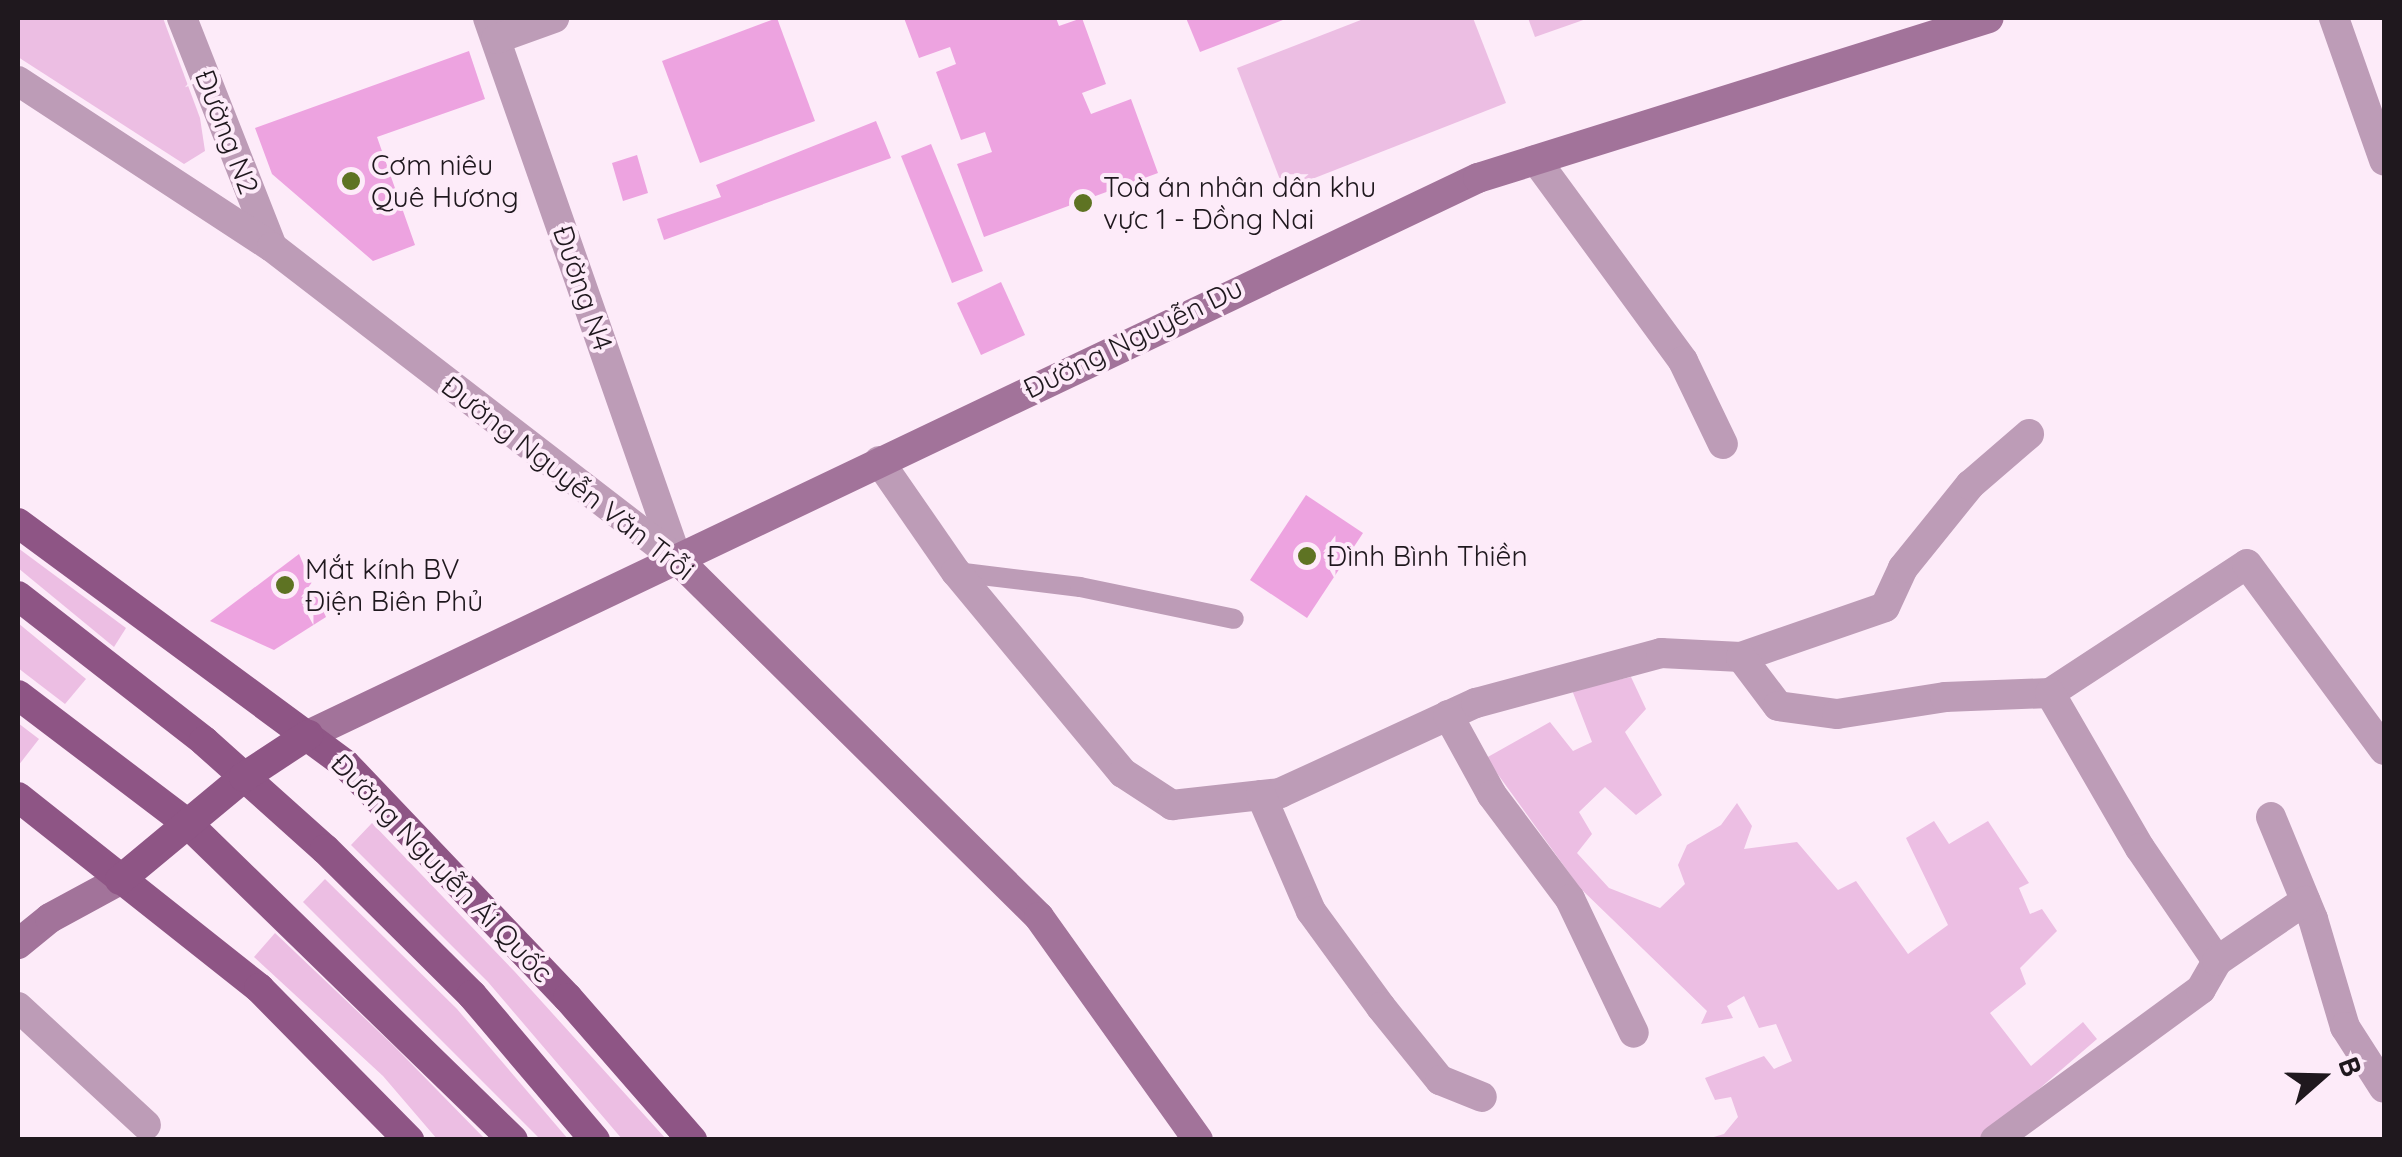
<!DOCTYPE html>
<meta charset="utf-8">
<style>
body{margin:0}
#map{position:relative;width:2402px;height:1157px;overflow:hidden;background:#fdebf9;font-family:Quicksand,sans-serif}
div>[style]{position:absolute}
.green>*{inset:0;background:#ecbee3}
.building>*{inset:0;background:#eda3e0}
.lane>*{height:20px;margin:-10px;padding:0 10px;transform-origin:10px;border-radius:10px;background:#bd9cb7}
.street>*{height:30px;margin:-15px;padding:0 15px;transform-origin:15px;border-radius:15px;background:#bd9cb7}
.secondary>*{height:30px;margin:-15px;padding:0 15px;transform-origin:15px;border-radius:15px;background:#a2739a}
.primary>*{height:30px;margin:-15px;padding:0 15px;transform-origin:15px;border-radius:15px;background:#8e5585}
.dots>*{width:28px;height:28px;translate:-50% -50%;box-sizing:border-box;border:5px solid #fdebf9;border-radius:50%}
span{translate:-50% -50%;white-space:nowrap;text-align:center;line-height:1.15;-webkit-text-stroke:8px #fdebf9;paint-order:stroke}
.street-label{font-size:28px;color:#1f181e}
.poi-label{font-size:28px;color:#1f181e}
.left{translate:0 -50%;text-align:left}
.frame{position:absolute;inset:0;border:20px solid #1f181e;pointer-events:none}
.north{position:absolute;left:2272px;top:1027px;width:100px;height:100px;-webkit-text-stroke:8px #fdebf9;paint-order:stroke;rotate:70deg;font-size:28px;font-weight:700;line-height:40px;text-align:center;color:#1f181e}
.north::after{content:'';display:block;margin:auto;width:35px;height:45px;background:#1f181e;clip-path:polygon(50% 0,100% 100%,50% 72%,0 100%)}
</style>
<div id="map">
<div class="green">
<div style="clip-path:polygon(18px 18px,163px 18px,200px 118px,205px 151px,184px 164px,18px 57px)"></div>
<div style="clip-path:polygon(1366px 18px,1473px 18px,1506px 103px,1284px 190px,1237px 68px)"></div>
<div style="clip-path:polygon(1528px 18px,1589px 18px,1535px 37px)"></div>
<div style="clip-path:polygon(18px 548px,126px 628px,114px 647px,18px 568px)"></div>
<div style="clip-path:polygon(18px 623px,86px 679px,65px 704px,18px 668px)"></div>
<div style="clip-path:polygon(1631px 677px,1646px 709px,1625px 732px,1662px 795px,1636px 815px,1605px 787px,1579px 812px,1592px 834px,1577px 853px,1609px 888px,1660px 908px,1685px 884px,1678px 865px,1687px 845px,1721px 825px,1737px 803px,1752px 826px,1744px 849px,1797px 842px,1838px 890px,1856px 881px,1908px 954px,1948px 925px,1906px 838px,1934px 821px,1949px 844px,1988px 821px,2029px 883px,2019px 888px,2030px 914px,2042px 909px,2057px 931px,2020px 968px,2026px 984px,1990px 1013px,2031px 1066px,2083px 1022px,2097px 1039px,1981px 1139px,1707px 1139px,1724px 1134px,1738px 1117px,1731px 1097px,1715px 1100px,1705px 1078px,1764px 1056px,1774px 1069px,1792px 1061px,1776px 1024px,1759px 1028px,1744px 996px,1727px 1006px,1733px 1018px,1701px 1024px,1707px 1011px,1580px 888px,1486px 758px,1550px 722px,1573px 751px,1592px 742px,1572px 690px)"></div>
<div style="clip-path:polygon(18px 723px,39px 739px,18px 766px)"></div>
<div style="clip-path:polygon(372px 823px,515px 972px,666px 1139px,622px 1139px,488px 982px,351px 845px)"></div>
<div style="clip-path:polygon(325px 879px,457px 1009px,568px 1139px,540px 1139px,303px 902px)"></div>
<div style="clip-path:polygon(275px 933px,395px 1047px,485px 1139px,437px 1139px,383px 1076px,254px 957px)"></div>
</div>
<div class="building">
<div style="clip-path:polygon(777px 18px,815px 121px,700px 163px,662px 61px)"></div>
<div style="clip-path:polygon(904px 18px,1056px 18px,1059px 26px,1082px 18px,1106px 84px,1082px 93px,1091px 114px,1131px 99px,1158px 173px,984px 237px,957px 164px,992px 152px,985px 132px,961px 140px,936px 72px,956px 64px,950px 47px,919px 58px)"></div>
<div style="clip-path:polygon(1186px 18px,1288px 18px,1200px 52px)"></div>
<div style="clip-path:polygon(469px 51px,485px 99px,377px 137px,415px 245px,373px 261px,272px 174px,255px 128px)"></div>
<div style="clip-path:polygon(876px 121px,891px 158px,664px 240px,657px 219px,721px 197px,716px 185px)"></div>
<div style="clip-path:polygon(931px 144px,983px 271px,952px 283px,901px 156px)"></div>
<div style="clip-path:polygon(637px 155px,648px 193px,623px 201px,612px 163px)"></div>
<div style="clip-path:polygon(1001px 282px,1025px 335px,981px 355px,957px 303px)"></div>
<div style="clip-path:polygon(1306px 495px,1363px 533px,1307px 618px,1250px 580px)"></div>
<div style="clip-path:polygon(299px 554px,326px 617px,274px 650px,210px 621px)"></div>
</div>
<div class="lane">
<div style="left:956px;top:572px;width:125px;rotate:6.9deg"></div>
<div style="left:1080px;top:587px;width:157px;rotate:11.7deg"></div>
</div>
<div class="street">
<div style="left:182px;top:18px;width:246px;rotate:68.5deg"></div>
<div style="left:488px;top:18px;width:573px;rotate:70.74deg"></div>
<div style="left:2334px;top:18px;width:151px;rotate:70.6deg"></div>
<div style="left:496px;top:39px;width:62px;rotate:-19.9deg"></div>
<div style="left:18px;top:81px;width:303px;rotate:33.2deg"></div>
<div style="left:272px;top:247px;width:511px;rotate:37.61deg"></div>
<div style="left:1536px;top:160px;width:249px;rotate:53.8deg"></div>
<div style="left:1683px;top:361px;width:92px;rotate:64.3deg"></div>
<div style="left:879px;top:461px;width:135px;rotate:55.3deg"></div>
<div style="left:956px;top:572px;width:261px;rotate:50.3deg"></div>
<div style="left:1123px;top:773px;width:59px;rotate:33.1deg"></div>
<div style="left:1172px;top:805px;width:109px;rotate:-6.3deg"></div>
<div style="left:1280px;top:793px;width:216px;rotate:-24.7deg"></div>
<div style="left:1476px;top:703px;width:192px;rotate:-15.1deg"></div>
<div style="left:1661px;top:653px;width:80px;rotate:2.9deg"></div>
<div style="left:1741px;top:657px;width:152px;rotate:-19.1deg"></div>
<div style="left:1885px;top:607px;width:43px;rotate:-65.2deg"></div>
<div style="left:1903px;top:568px;width:107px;rotate:-51.1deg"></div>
<div style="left:1970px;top:485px;width:78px;rotate:-40.8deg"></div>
<div style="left:1741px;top:657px;width:61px;rotate:52.9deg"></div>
<div style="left:1778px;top:706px;width:60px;rotate:7.7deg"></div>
<div style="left:1837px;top:714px;width:109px;rotate:-8.9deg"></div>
<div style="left:1945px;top:697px;width:105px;rotate:-2.2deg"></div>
<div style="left:2050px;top:693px;width:235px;rotate:-33.2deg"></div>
<div style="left:2247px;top:564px;width:231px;rotate:53.6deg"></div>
<div style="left:2050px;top:693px;width:179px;rotate:59.9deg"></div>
<div style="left:2140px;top:848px;width:137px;rotate:55.7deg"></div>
<div style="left:1448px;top:715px;width:91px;rotate:61.2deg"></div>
<div style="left:1492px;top:795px;width:130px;rotate:53.1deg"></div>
<div style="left:1570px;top:899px;width:148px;rotate:64.5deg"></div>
<div style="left:1261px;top:795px;width:126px;rotate:66.7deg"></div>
<div style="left:1311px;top:911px;width:119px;rotate:53.9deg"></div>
<div style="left:1381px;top:1007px;width:94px;rotate:51.1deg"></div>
<div style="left:1440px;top:1080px;width:45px;rotate:22deg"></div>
<div style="left:2271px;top:817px;width:110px;rotate:67.6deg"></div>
<div style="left:2313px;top:919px;width:113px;rotate:73.5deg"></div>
<div style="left:2345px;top:1027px;width:72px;rotate:57.4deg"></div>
<div style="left:18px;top:1007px;width:174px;rotate:42.7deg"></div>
<div style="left:1995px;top:1140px;width:255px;rotate:-36.2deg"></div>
<div style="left:2201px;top:989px;width:32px;rotate:-60deg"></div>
<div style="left:2217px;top:961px;width:107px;rotate:-34.3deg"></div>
</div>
<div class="secondary">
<div style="left:677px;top:559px;width:509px;rotate:44.68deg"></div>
<div style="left:1039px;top:917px;width:274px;rotate:54.5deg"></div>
<div style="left:308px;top:735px;width:1296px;rotate:-25.46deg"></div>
<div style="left:1478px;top:178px;width:535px;rotate:-17.39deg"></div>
<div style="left:18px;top:944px;width:41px;rotate:-39.1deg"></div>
<div style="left:50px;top:918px;width:80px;rotate:-28.5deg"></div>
</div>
<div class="primary">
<div style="left:18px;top:523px;width:406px;rotate:36.4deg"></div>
<div style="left:345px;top:764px;width:323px;rotate:46.4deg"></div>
<div style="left:568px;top:998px;width:189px;rotate:48.9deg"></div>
<div style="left:18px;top:596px;width:236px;rotate:37.9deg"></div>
<div style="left:204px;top:741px;width:162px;rotate:41.8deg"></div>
<div style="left:325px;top:849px;width:207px;rotate:44.8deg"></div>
<div style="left:472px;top:995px;width:190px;rotate:49.7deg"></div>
<div style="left:18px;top:695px;width:213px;rotate:37.2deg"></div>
<div style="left:188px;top:824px;width:453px;rotate:44.2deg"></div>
<div style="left:18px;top:797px;width:308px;rotate:38.4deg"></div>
<div style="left:259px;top:988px;width:214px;rotate:45.4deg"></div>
<div style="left:120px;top:880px;width:161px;rotate:-39.7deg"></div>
<div style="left:244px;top:777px;width:77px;rotate:-33.3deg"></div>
</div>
<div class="dots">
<div style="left:351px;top:181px;background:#5e7323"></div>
<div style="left:1083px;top:203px;background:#5e7323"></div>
<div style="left:1307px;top:556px;background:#5e7323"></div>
<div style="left:285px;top:585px;background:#5e7323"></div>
</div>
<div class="street-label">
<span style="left:227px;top:132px;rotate:69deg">Đường N2</span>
<span style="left:583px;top:288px;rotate:71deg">Đường N4</span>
<span style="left:1133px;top:338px;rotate:-26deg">Đường Nguyễn Du</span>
<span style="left:568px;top:478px;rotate:38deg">Đường Nguyễn Văn Trỗi</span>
<span style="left:442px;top:868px;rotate:46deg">Đường Nguyễn Ái Quốc</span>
</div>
<div class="poi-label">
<span class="left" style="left:371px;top:181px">Cơm niêu<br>Quê Hương</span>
<span class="left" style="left:1103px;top:203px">Toà án nhân dân khu<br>vực 1 - Đồng Nai</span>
<span class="left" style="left:1327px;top:556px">Đình Bình Thiền</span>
<span class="left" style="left:305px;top:585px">Mắt kính BV<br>Điện Biên Phủ</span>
</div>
<div class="frame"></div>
<div class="north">B</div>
</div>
